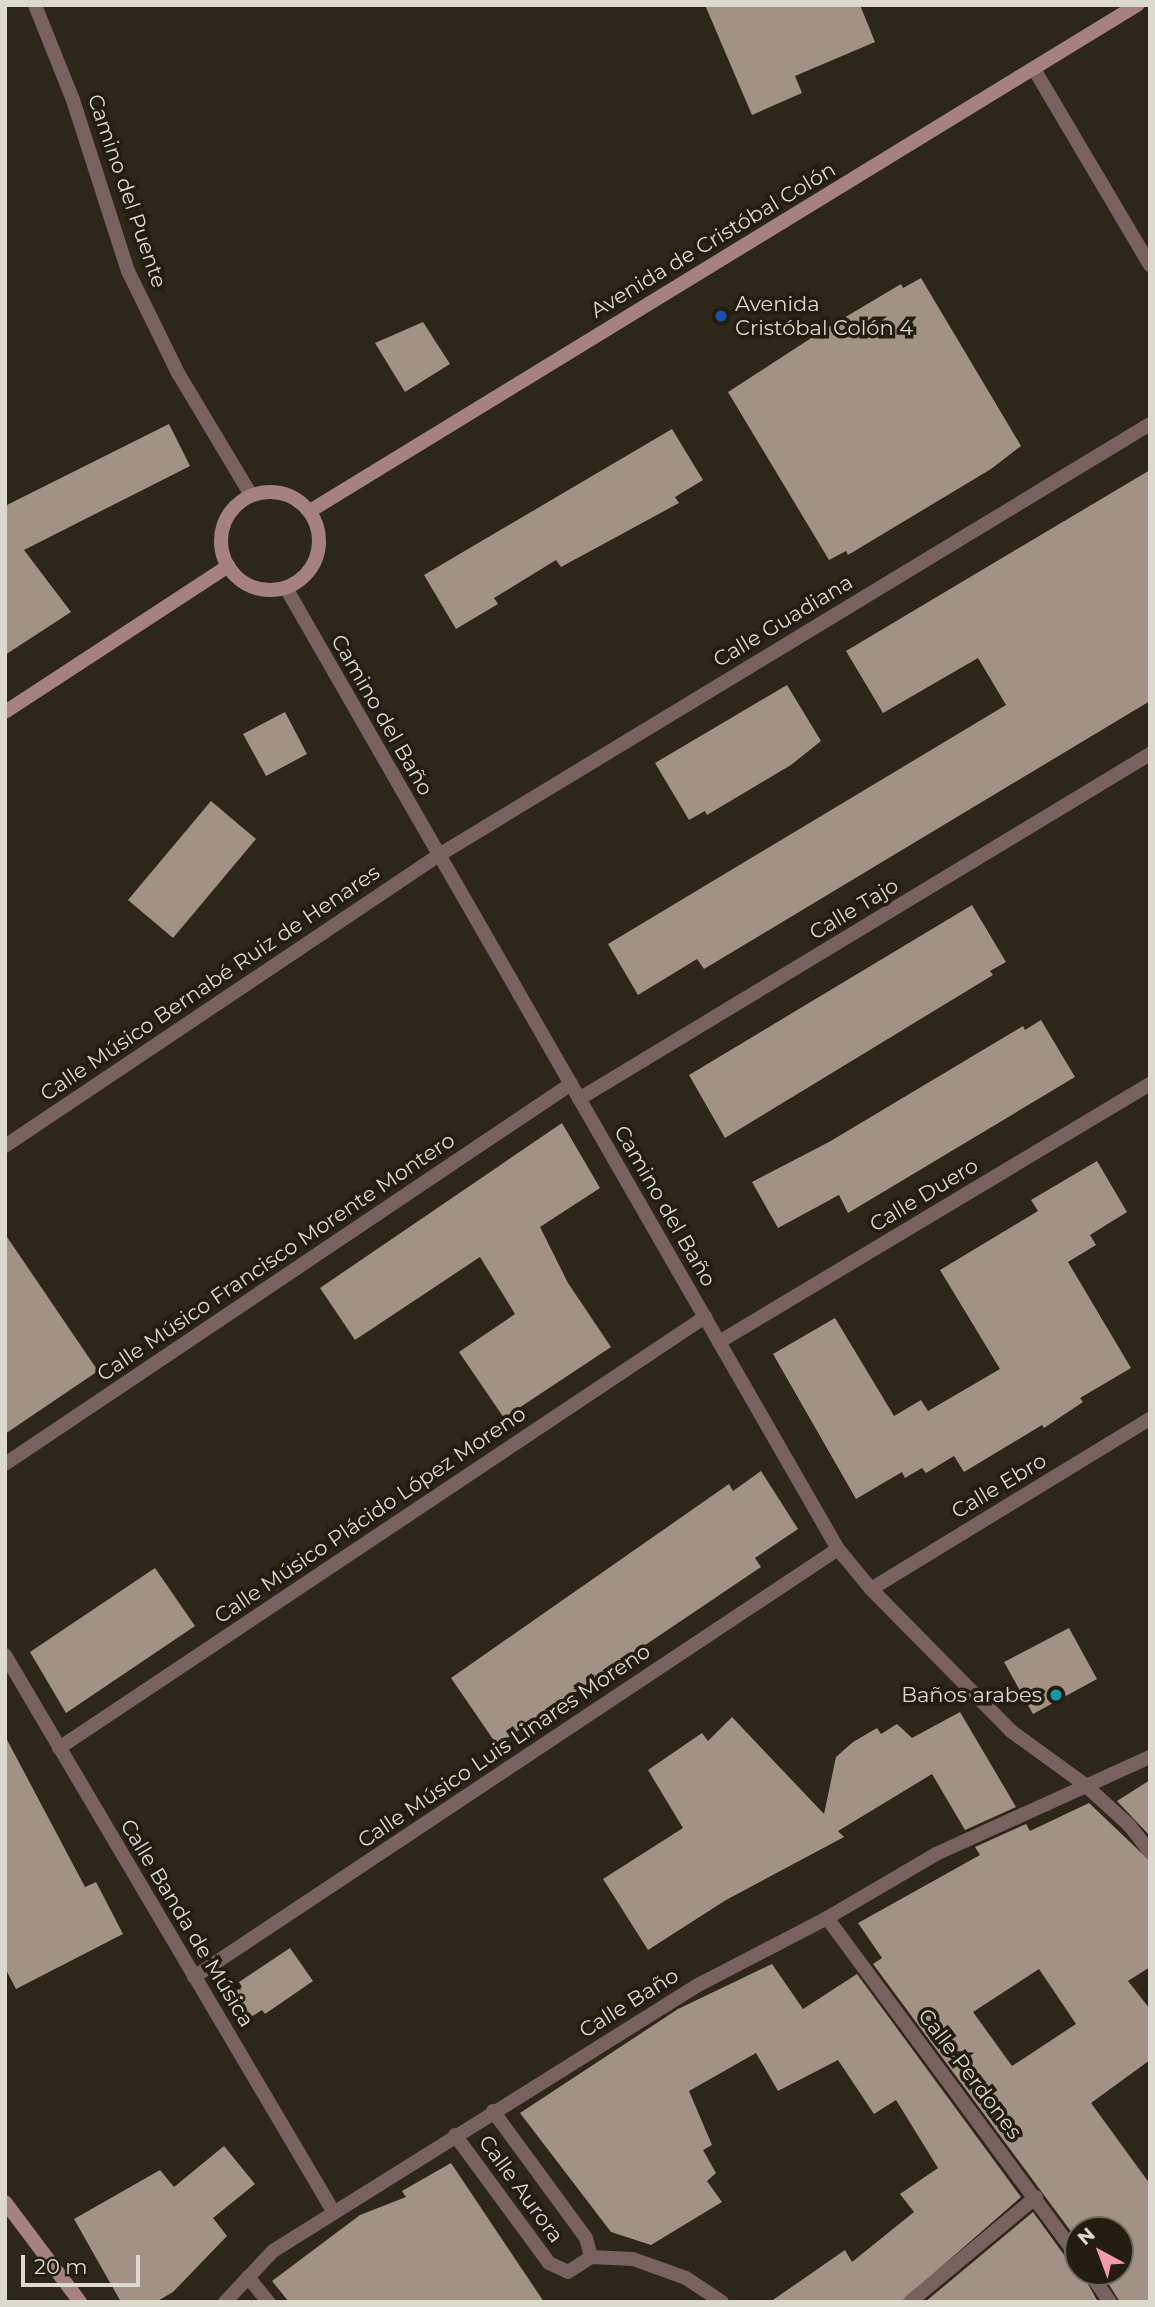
<!DOCTYPE html>
<meta charset="utf-8">
<style>
body{margin:0}
#map{position:relative;width:1155px;height:2307px;overflow:hidden;background:#2c2718;font-family:Montserrat,sans-serif}
div>[style]{position:absolute}
.building>*{inset:0;background:#a19284}
.street>*{height:14px;margin:-7px;padding:0 7px;transform-origin:7px;border-radius:7px;background:#78615f}
.secondary>*{height:14px;margin:-7px;padding:0 7px;transform-origin:7px;border-radius:7px;background:#a6827f}
.secondary>.ring{margin:-7px;padding:0;box-sizing:content-box;background:none;border:14px solid #a6827f;border-radius:50%}
.dots>*{width:19px;height:19px;translate:-50% -50%;box-sizing:border-box;border:4px solid #221d0f;border-radius:50%}
span{translate:-50% -50%;white-space:nowrap;text-align:center;line-height:1.15;-webkit-text-stroke:7px #221d0f;paint-order:stroke}
.street-label{font-size:21px;color:#dcd9cf}
.poi-label{font-size:21px;color:#dcd9cf}
.left{translate:0 -50%;text-align:left}
.right{translate:-100% -50%;text-align:right}
.frame{position:absolute;inset:0;border:7px solid #dcd9cf;pointer-events:none}
.north{position:absolute;left:1064px;top:2216px;width:70px;height:70px;box-sizing:border-box;background:#221d0f;border:2px solid #6c685c;border-radius:50%;rotate:319deg;font-size:19px;font-weight:700;line-height:28px;text-align:center;color:#dcd9cf}
.north::after{content:'';display:block;margin:auto;width:24px;height:32px;background:#f29aad;clip-path:polygon(50% 0,100% 100%,50% 72%,0 100%)}
.scale{position:absolute;left:21px;top:2255px;width:119px;height:32px;box-sizing:border-box;border:4px solid #dcd9cf;border-top:0;padding-left:9px;font-size:21px;line-height:24px;white-space:nowrap;color:#dcd9cf;-webkit-text-stroke:5px #221d0f;paint-order:stroke}
</style>
<div id="map">
<div class="building">
<div style="clip-path:polygon(705px 5px,860px 5px,875px 42px,795px 76px,802px 93px,752px 115px)"></div>
<div style="clip-path:polygon(921px 278px,1021px 446px,991px 469px,848px 555px,846px 551px,829px 560px,728px 392px,822px 331px,901px 284px,903px 288px)"></div>
<div style="clip-path:polygon(423px 322px,450px 364px,405px 392px,375px 343px)"></div>
<div style="clip-path:polygon(169px 424px,190px 466px,24px 550px,71px 612px,5px 655px,5px 506px)"></div>
<div style="clip-path:polygon(672px 429px,703px 480px,675px 497px,679px 503px,561px 567px,556px 560px,494px 598px,498px 604px,456px 629px,424px 575px)"></div>
<div style="clip-path:polygon(1150px 470px,1150px 701px,704px 969px,697px 959px,638px 995px,608px 944px,1006px 705px,978px 658px,883px 713px,846px 651px)"></div>
<div style="clip-path:polygon(787px 685px,821px 741px,791px 765px,707px 815px,705px 811px,689px 820px,655px 763px)"></div>
<div style="clip-path:polygon(285px 712px,307px 754px,266px 776px,243px 734px)"></div>
<div style="clip-path:polygon(211px 801px,256px 839px,173px 938px,128px 900px)"></div>
<div style="clip-path:polygon(972px 905px,1006px 962px,990px 971px,993px 975px,725px 1138px,689px 1075px)"></div>
<div style="clip-path:polygon(1041px 1020px,1075px 1077px,848px 1213px,839px 1195px,778px 1228px,752px 1182px,829px 1142px,1023px 1026px,1025px 1030px)"></div>
<div style="clip-path:polygon(562px 1123px,600px 1188px,540px 1227px,568px 1283px,611px 1347px,504px 1418px,459px 1352px,515px 1314px,480px 1257px,355px 1340px,320px 1288px)"></div>
<div style="clip-path:polygon(1097px 1161px,1127px 1212px,1090px 1235px,1096px 1245px,1068px 1262px,1131px 1368px,1080px 1398px,1083px 1402px,1044px 1428px,1042px 1425px,964px 1472px,954px 1456px,926px 1473px,922px 1468px,905px 1478px,902px 1472px,856px 1499px,773px 1354px,835px 1318px,894px 1416px,921px 1400px,928px 1411px,1000px 1369px,940px 1270px,1038px 1211px,1031px 1200px)"></div>
<div style="clip-path:polygon(5px 1234px,98px 1371px,5px 1434px)"></div>
<div style="clip-path:polygon(761px 1471px,798px 1529px,755px 1558px,761px 1567px,497px 1745px,451px 1678px,729px 1484px,733px 1491px)"></div>
<div style="clip-path:polygon(155px 1568px,195px 1626px,66px 1713px,30px 1652px)"></div>
<div style="clip-path:polygon(1069px 1628px,1097px 1679px,1033px 1714px,1004px 1662px)"></div>
<div style="clip-path:polygon(960px 1712px,1016px 1807px,965px 1830px,932px 1774px,838px 1831px,844px 1837px,726px 1900px,648px 1950px,603px 1879px,683px 1828px,648px 1770px,702px 1733px,708px 1741px,732px 1717px,824px 1814px,836px 1757px,853px 1742px,877px 1728px,881px 1734px,897px 1724px,912px 1738px)"></div>
<div style="clip-path:polygon(5px 1736px,85px 1887px,96px 1882px,123px 1934px,16px 1989px,5px 1968px)"></div>
<div style="clip-path:polygon(1150px 1780px,1150px 1836px,1117px 1801px)"></div>
<div style="clip-path:polygon(evenodd,1089px 1803px,1150px 1861px,1150px 1967px,1128px 1981px,1150px 2009px,1150px 2060px,1091px 2103px,1150px 2184px,1150px 2302px,1120px 2302px,1101px 2272px,1120px 2272px,1120px 2230px,1078px 2230px,1078px 2241px,873px 1964px,882px 1958px,858px 1923px,980px 1855px,975px 1847px,1026px 1824px,1030px 1831px,1089px 1803px,1039px 1969px,1076px 2024px,1012px 2066px,973px 2012px,1039px 1969px)"></div>
<div style="clip-path:polygon(290px 1948px,313px 1981px,265px 2014px,262px 2010px,248px 2019px,233px 1993px,242px 1987px,239px 1982px)"></div>
<div style="clip-path:polygon(772px 1964px,803px 2009px,857px 1974px,1021px 2197px,901px 2302px,770px 2302px,845px 2250px,852px 2262px,914px 2212px,900px 2194px,938px 2168px,896px 2100px,874px 2114px,838px 2060px,778px 2091px,756px 2053px,689px 2091px,712px 2145px,703px 2150px,716px 2173px,707px 2181px,722px 2202px,651px 2245px,611px 2232px,520px 2113px,678px 2009px)"></div>
<div style="clip-path:polygon(224px 2146px,255px 2184px,213px 2218px,227px 2236px,173px 2292px,156px 2302px,121px 2302px,74px 2219px,160px 2170px,174px 2187px)"></div>
<div style="clip-path:polygon(451px 2163px,544px 2302px,289px 2302px,272px 2281px,360px 2215px,406px 2197px,402px 2191px)"></div>
<div style="clip-path:polygon(1033px 2212px,1070px 2263px,1078px 2266px,1098px 2302px,925px 2302px)"></div>
</div>
<div class="street">
<div style="left:35px;top:5px;width:102px;rotate:68.2deg"></div>
<div style="left:73px;top:100px;width:180px;rotate:72.2deg"></div>
<div style="left:128px;top:271px;width:114px;rotate:63.9deg"></div>
<div style="left:178px;top:373px;width:142px;rotate:59.1deg"></div>
<div style="left:1034px;top:69px;width:228px;rotate:59.4deg"></div>
<div style="left:286px;top:588px;width:1108px;rotate:60.13deg"></div>
<div style="left:838px;top:1549px;width:52px;rotate:50.5deg"></div>
<div style="left:871px;top:1589px;width:199px;rotate:45.4deg"></div>
<div style="left:1011px;top:1731px;width:90px;rotate:36deg"></div>
<div style="left:1084px;top:1784px;width:61px;rotate:42.3deg"></div>
<div style="left:1129px;top:1825px;width:34px;rotate:52deg"></div>
<div style="left:579px;top:1099px;width:667px;rotate:-31.14deg"></div>
<div style="left:5px;top:1146px;width:523px;rotate:-33.84deg"></div>
<div style="left:439px;top:855px;width:831px;rotate:-31.22deg"></div>
<div style="left:719px;top:1342px;width:502px;rotate:-30.91deg"></div>
<div style="left:5px;top:1464px;width:682px;rotate:-33.88deg"></div>
<div style="left:871px;top:1589px;width:327px;rotate:-31.4deg"></div>
<div style="left:5px;top:1655px;width:646px;rotate:59.46deg"></div>
<div style="left:59px;top:1748px;width:777px;rotate:-33.71deg"></div>
<div style="left:827px;top:1918px;width:422px;rotate:53.5deg"></div>
<div style="left:194px;top:1977px;width:773px;rotate:-33.61deg"></div>
<div style="left:493px;top:2111px;width:157px;rotate:53.8deg"></div>
<div style="left:586px;top:2238px;width:20px;rotate:75deg"></div>
<div style="left:455px;top:2135px;width:159px;rotate:53.7deg"></div>
<div style="left:549px;top:2263px;width:21px;rotate:25deg"></div>
<div style="left:568px;top:2272px;width:27px;rotate:-33deg"></div>
<div style="left:591px;top:2257px;width:42px;rotate:2.7deg"></div>
<div style="left:633px;top:2259px;width:56px;rotate:19.7deg"></div>
<div style="left:686px;top:2278px;width:43px;rotate:33.7deg"></div>
<div style="left:1089px;top:2272px;width:37px;rotate:55deg"></div>
<div style="left:248px;top:2277px;width:32px;rotate:51deg"></div>
<div style="left:225px;top:2302px;width:70px;rotate:-46.7deg"></div>
<div style="left:273px;top:2251px;width:501px;rotate:-32.04deg"></div>
<div style="left:698px;top:1985px;width:145px;rotate:-27.4deg"></div>
<div style="left:827px;top:1918px;width:126px;rotate:-30.4deg"></div>
<div style="left:936px;top:1854px;width:235px;rotate:-24.4deg"></div>
<div style="left:910px;top:2302px;width:164px;rotate:-39.8deg"></div>
</div>
<div class="secondary">
<div class="ring" style="left:221px;top:492px;width:84px;height:84px"></div>
<div style="left:310px;top:511px;width:970px;rotate:-31.46deg"></div>
<div style="left:5px;top:712px;width:267px;rotate:-33.2deg"></div>
<div style="left:5px;top:2202px;width:125px;rotate:53.1deg"></div>
</div>
<div class="dots">
<div style="left:721px;top:316px;background:#1a4fb4"></div>
<div style="left:1056px;top:1695px;background:#0f9aa8"></div>
</div>
<div class="street-label">
<span style="left:127px;top:191px;rotate:71deg">Camino del Puente</span>
<span style="left:713px;top:240px;rotate:-31deg">Avenida de Cristóbal Colón</span>
<span style="left:783px;top:621px;rotate:-31deg">Calle Guadiana</span>
<span style="left:382px;top:715px;rotate:60deg">Camino del Baño</span>
<span style="left:854px;top:909px;rotate:-31deg">Calle Tajo</span>
<span style="left:210px;top:983px;rotate:-34deg">Calle Músico Bernabé Ruiz de Henares</span>
<span style="left:924px;top:1195px;rotate:-31deg">Calle Duero</span>
<span style="left:665px;top:1206px;rotate:60deg">Camino del Baño</span>
<span style="left:276px;top:1257px;rotate:-34deg">Calle Músico Francisco Morente Montero</span>
<span style="left:999px;top:1486px;rotate:-31deg">Calle Ebro</span>
<span style="left:370px;top:1515px;rotate:-34deg">Calle Músico Plácido López Moreno</span>
<span style="left:504px;top:1746px;rotate:-34deg">Calle Músico Luis Linares Moreno</span>
<span style="left:187px;top:1923px;rotate:59deg">Calle Banda de Música</span>
<span style="left:629px;top:2003px;rotate:-32deg">Calle Baño</span>
<span style="left:970px;top:2074px;rotate:53deg">Calle Perdones</span>
<span style="left:521px;top:2189px;rotate:54deg">Calle Aurora</span>
</div>
<div class="poi-label">
<span class="left" style="left:735px;top:316px">Avenida<br>Cristóbal Colón 4</span>
<span class="right" style="left:1042px;top:1695px">Baños arabes</span>
</div>
<div class="frame"></div>
<div class="north">N</div>
<div class="scale">20 m</div>
</div>
